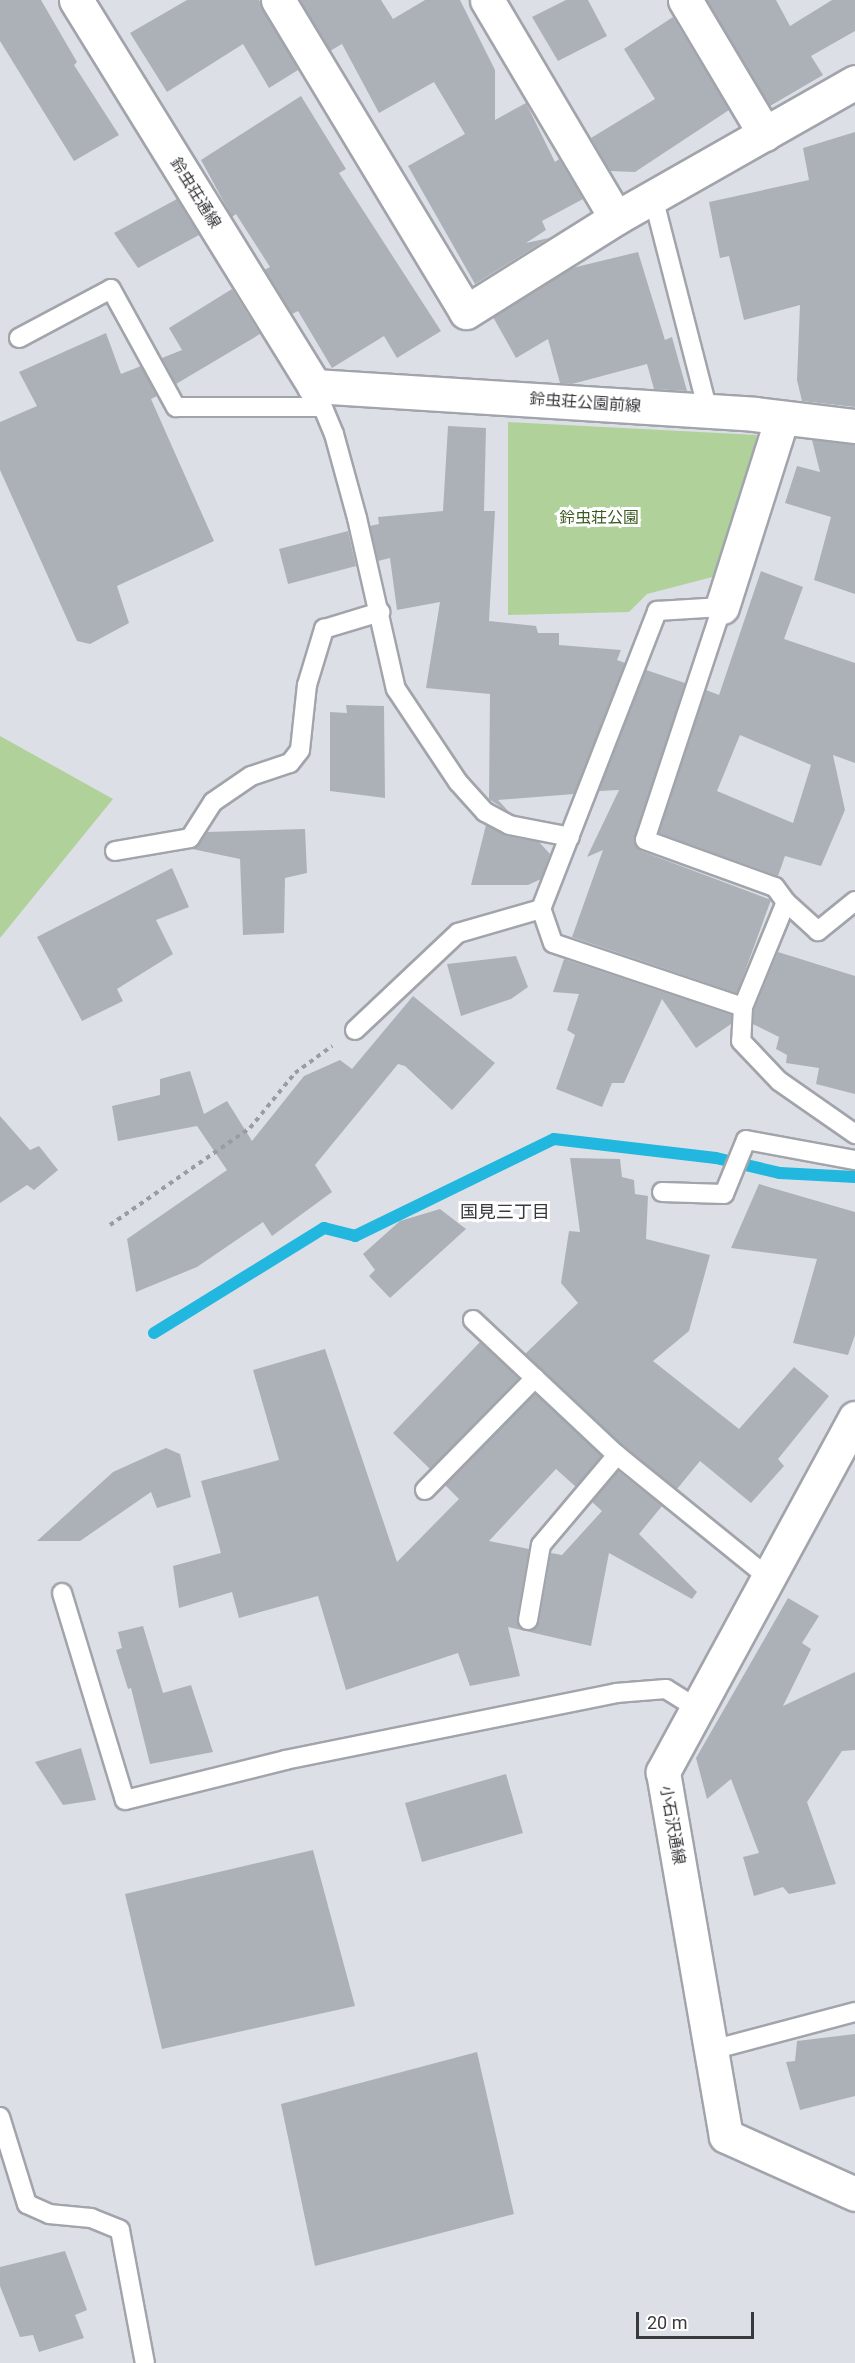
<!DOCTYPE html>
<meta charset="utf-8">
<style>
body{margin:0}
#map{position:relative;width:855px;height:2363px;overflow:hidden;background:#dce0e6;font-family:Roboto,"Noto Sans JP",sans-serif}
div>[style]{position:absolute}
.green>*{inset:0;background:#b0d19a}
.stream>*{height:12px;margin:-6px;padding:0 6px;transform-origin:6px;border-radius:6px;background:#21b7df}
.building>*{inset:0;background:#acb1b7}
.path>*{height:4px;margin-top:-2px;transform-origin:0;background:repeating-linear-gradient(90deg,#999ca1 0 4.5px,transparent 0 9px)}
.roads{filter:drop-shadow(2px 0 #a1a5ab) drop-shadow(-2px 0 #a1a5ab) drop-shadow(0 2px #a1a5ab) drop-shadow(0 -2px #a1a5ab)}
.service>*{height:18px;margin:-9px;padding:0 9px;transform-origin:9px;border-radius:9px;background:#fff}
.minor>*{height:33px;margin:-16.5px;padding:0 16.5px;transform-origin:16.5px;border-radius:16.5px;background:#fff}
span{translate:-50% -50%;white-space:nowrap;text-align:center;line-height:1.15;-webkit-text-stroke:6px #fff;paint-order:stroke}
.street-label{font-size:16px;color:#38393c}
.park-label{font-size:16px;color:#3a5a1f}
.neighbourhood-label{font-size:18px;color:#38393c}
.scale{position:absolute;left:636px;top:2312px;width:118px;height:27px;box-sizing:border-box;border:3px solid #38393c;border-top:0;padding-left:8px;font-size:18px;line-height:21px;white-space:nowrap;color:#38393c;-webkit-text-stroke:4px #fff;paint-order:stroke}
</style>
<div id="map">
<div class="green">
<div style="clip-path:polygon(508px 422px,757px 435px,724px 574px,647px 594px,629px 612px,508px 615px)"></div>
<div style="clip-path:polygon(0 736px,113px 799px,0 938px)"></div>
</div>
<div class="stream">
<div style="left:154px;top:1333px;width:200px;rotate:-31.7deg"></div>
<div style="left:324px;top:1228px;width:32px;rotate:14deg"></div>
<div style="left:355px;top:1236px;width:221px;rotate:-26deg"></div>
<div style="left:554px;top:1139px;width:163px;rotate:6.7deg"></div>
<div style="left:716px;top:1158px;width:66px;rotate:13.2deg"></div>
<div style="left:780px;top:1173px;width:75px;rotate:3.1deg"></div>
</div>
<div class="building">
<div style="clip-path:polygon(0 0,41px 0,77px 62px,74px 65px,119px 135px,74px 161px,0 41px)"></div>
<div style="clip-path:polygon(187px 0,259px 0,298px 70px,269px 88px,243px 44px,167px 92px,130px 33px)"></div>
<div style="clip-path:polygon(300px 0,381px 0,393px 19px,425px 0,460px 0,495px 70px,495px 120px,526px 103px,555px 162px,559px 159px,583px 199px,542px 221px,546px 230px,526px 243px,549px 238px,475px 284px,408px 166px,465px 134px,434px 82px,379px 113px,342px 44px,330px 51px)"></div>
<div style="clip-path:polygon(566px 0,588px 0,607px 36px,558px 61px,532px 17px)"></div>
<div style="clip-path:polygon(707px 0,776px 0,790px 26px,832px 0,855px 0,855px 31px,811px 56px,823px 75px,770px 106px)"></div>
<div style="clip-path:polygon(673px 17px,729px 110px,635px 172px,610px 171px,591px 138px,655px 99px,624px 49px)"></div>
<div style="clip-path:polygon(301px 96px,346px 169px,339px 173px,441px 331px,397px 358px,384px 336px,332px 368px,298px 311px,292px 314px,264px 270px,270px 267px,236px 214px,232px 217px,201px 160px)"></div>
<div style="clip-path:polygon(855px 132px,855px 407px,802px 401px,797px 380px,800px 305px,744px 320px,729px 256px,720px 258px,709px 202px,809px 180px,803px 148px)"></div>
<div style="clip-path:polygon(177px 199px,199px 235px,138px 268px,114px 233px)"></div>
<div style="clip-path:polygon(638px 252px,665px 340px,672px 337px,687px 391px,654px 389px,647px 364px,572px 384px,560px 383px,548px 339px,516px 358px,493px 317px,572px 268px)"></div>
<div style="clip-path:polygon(232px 289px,260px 334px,176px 384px,162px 358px,182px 350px,169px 328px)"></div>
<div style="clip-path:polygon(106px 333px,121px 374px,141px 366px,157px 396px,151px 399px,214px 541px,117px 586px,129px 623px,90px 644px,77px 641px,0 470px,0 422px,37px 406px,19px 372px)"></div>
<div style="clip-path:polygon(448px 426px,486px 428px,484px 511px,495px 511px,489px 621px,536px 626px,538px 633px,559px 633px,559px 645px,621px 650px,617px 660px,625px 663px,574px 794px,498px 800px,510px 813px,489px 799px,490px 694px,426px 688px,440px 602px,397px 610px,390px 558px,378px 561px,370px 526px,379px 524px,378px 517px,443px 511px)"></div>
<div style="clip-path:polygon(812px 440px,855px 444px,855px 594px,814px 580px,831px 517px,785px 503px,797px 466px,820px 472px)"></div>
<div style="clip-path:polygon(348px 531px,356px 566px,288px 584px,279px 549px)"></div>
<div style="clip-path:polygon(evenodd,761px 571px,803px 587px,784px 639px,855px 663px,855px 763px,833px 755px,845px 810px,821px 866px,785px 856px,778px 876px,659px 833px,706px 690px,719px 695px,761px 571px,740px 735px,811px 765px,793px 823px,717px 791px,740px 735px)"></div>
<div style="clip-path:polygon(646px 670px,685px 683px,634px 843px,641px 851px,771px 900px,737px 993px,572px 937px,603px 850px,587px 857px,619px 790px,599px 791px)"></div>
<div style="clip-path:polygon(346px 705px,384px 706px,385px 798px,330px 791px,330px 712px,347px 713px)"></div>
<div style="clip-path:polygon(486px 825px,507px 836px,539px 842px,550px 854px,541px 879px,528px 885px,471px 885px)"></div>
<div style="clip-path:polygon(305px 829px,307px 873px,285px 878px,284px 933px,243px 935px,240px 859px,192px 849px,207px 832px)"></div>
<div style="clip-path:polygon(172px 868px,189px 907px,156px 920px,173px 954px,117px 989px,123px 1001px,82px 1021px,37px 937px)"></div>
<div style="clip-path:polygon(778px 952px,855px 976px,855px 1094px,816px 1084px,819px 1068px,786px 1063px,787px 1055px,776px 1049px,779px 1037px,753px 1024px,754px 1010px)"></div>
<div style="clip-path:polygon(516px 956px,528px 987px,511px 999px,461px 1016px,447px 964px)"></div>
<div style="clip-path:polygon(564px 959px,731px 1015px,731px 1024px,696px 1048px,662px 999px,624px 1083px,612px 1083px,602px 1107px,556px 1089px,575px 1035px,567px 1030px,579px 994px,553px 992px)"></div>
<div style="clip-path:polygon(413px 996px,495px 1063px,452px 1110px,405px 1066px,398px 1064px,315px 1165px,332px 1192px,272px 1236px,263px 1222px,197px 1267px,136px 1292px,127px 1239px,227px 1170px,197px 1126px,118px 1141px,112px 1106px,160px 1095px,160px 1079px,190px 1071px,204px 1114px,227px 1101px,252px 1141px,304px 1076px,340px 1060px,352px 1069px)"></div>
<div style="clip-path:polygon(0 1116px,30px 1150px,39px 1146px,58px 1170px,34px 1190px,27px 1185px,0 1203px)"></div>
<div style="clip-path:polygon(570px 1158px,620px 1159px,622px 1177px,634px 1180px,635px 1194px,648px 1196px,646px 1239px,710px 1255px,689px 1331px,653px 1361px,739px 1429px,794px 1367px,829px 1396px,778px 1459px,784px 1466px,751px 1503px,700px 1461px,677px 1489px,624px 1447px,525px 1354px,578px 1303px,561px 1283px,569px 1231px,580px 1232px)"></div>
<div style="clip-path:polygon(759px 1184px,855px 1212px,855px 1335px,848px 1355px,793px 1343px,817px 1259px,731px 1248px)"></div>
<div style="clip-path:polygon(440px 1209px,466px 1229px,390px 1298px,369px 1276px,375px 1270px,363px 1254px,400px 1221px)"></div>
<div style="clip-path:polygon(480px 1342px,519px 1378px,430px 1469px,393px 1433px)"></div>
<div style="clip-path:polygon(325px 1349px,397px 1562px,459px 1499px,445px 1485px,535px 1394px,602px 1456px,576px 1487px,556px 1469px,489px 1541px,529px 1549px,517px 1618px,520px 1628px,531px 1631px,539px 1622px,551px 1553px,562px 1555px,602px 1511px,592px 1502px,618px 1471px,662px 1506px,639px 1534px,697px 1592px,692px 1599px,609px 1553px,591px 1646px,508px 1627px,520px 1676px,470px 1686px,458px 1653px,346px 1690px,318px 1596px,239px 1618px,232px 1592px,179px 1608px,173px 1566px,221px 1553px,201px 1481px,279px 1460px,253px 1370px)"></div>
<div style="clip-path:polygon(166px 1448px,180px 1454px,191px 1497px,157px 1508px,151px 1492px,80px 1541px,37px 1541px,113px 1472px)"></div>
<div style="clip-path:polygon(788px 1598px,819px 1616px,802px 1643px,811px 1649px,783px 1706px,855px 1672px,855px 1750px,842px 1751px,807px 1802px,836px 1884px,789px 1894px,783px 1887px,754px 1896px,743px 1857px,759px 1853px,731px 1779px,707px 1799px,696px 1758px)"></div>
<div style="clip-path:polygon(143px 1626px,163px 1693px,191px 1685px,213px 1752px,150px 1764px,131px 1688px,128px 1689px,116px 1650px,122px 1648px,118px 1632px)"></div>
<div style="clip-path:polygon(81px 1748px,96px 1800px,63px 1805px,35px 1762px)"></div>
<div style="clip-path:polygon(506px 1774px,523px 1833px,422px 1862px,405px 1803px)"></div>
<div style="clip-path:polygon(313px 1850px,355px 2006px,162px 2049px,125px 1894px)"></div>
<div style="clip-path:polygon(855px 2034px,855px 2096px,800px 2110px,786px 2062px,795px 2061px,797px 2041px)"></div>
<div style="clip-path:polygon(477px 2052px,514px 2214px,315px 2266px,281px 2104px)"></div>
<div style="clip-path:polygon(65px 2251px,87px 2310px,75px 2315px,84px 2338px,39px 2352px,33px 2335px,20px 2337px,0 2286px,0 2267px)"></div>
</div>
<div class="path">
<div style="left:110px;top:1225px;width:170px;rotate:-34.7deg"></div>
<div style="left:250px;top:1128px;width:71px;rotate:-50.7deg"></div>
<div style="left:295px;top:1073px;width:46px;rotate:-36.1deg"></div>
</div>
<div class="roads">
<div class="service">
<div style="left:653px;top:197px;width:221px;rotate:75.6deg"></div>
<div style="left:19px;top:338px;width:104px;rotate:-28deg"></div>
<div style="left:111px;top:289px;width:135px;rotate:61.2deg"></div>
<div style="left:176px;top:407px;width:144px"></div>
<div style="left:314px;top:386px;width:52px;rotate:67.4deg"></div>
<div style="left:334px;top:434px;width:87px;rotate:74.7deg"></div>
<div style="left:357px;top:518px;width:175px;rotate:77.2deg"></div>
<div style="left:396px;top:689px;width:112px;rotate:56.3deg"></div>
<div style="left:458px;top:782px;width:40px;rotate:48deg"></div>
<div style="left:485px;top:812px;width:27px;rotate:28deg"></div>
<div style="left:509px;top:825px;width:62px;rotate:11.1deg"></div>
<div style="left:115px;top:851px;width:76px;rotate:-9.8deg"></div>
<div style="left:190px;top:838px;width:43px;rotate:-57.4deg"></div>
<div style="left:213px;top:802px;width:46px;rotate:-34.4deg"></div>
<div style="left:251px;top:776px;width:41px;rotate:-18.4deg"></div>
<div style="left:290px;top:763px;width:16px;rotate:-52deg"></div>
<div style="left:300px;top:750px;width:65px;rotate:-83.9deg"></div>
<div style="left:307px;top:685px;width:59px;rotate:-73.1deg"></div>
<div style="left:324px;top:629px;width:59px;rotate:-16.9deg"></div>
<div style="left:855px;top:901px;width:48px;rotate:141deg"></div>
<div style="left:818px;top:931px;width:43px;rotate:-137.8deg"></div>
<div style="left:786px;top:902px;width:113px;rotate:112.3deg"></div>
<div style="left:743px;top:1007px;width:34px;rotate:93deg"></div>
<div style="left:741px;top:1041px;width:55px;rotate:46.5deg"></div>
<div style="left:779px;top:1081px;width:93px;rotate:34.9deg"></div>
<div style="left:743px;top:1007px;width:200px;rotate:-161.4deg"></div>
<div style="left:553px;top:943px;width:36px;rotate:-109deg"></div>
<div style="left:541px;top:909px;width:320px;rotate:-68.7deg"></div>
<div style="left:657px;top:611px;width:65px;rotate:-3.5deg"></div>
<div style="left:722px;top:607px;width:245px;rotate:108.3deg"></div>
<div style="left:645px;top:840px;width:138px;rotate:19.9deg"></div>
<div style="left:775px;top:887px;width:19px;rotate:54deg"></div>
<div style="left:355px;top:1030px;width:141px;rotate:-43.3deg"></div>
<div style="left:458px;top:933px;width:86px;rotate:-16.1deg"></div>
<div style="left:662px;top:1192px;width:62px;rotate:1.8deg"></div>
<div style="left:724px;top:1194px;width:58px;rotate:-67.8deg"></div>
<div style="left:746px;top:1140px;width:111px;rotate:10.4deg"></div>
<div style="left:473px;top:1320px;width:197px;rotate:43.2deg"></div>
<div style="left:617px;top:1455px;width:196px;rotate:39deg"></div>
<div style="left:425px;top:1490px;width:157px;rotate:-45.5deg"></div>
<div style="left:62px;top:1593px;width:216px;rotate:73.1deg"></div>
<div style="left:125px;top:1800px;width:165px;rotate:-14deg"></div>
<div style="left:285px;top:1760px;width:338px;rotate:-11.4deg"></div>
<div style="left:616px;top:1693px;width:50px;rotate:-4.6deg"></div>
<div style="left:666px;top:1689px;width:38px;rotate:32deg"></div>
<div style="left:528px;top:1620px;width:76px;rotate:-80.2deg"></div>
<div style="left:541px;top:1545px;width:118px;rotate:-49.8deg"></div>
<div style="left:712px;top:2050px;width:148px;rotate:-14.9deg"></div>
<div style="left:0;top:2117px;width:91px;rotate:72.8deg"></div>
<div style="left:27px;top:2204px;width:24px;rotate:24deg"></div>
<div style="left:49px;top:2214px;width:42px;rotate:5.4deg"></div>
<div style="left:91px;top:2218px;width:31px;rotate:22deg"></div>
<div style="left:120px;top:2230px;width:135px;rotate:79.4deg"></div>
</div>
<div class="minor">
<div style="left:76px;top:0;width:453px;rotate:58.3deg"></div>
<div style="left:314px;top:386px;width:441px;rotate:3.6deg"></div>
<div style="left:754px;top:414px;width:102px;rotate:6.8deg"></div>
<div style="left:278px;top:0;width:364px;rotate:58.9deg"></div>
<div style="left:466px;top:312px;width:177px;rotate:-32.1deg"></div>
<div style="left:616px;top:218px;width:275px;rotate:-29.6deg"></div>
<div style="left:487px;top:0;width:253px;rotate:59.4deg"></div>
<div style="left:685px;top:0;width:156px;rotate:59.2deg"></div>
<div style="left:722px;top:607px;width:198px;rotate:-72.4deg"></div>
<div style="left:855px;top:1418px;width:403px;rotate:118.5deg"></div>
<div style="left:663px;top:1772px;width:369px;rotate:80.2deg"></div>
<div style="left:726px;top:2136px;width:141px;rotate:24.2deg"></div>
</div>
</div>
<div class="street-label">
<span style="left:195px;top:193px;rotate:58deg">鈴虫荘通線</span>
<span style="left:585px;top:403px;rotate:4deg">鈴虫荘公園前線</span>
<span style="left:672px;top:1825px;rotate:80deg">小石沢通線</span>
</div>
<div class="park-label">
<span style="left:599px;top:518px">鈴虫荘公園</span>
</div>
<div class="neighbourhood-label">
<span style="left:505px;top:1212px">国見三丁目</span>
</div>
<div class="scale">20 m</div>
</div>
